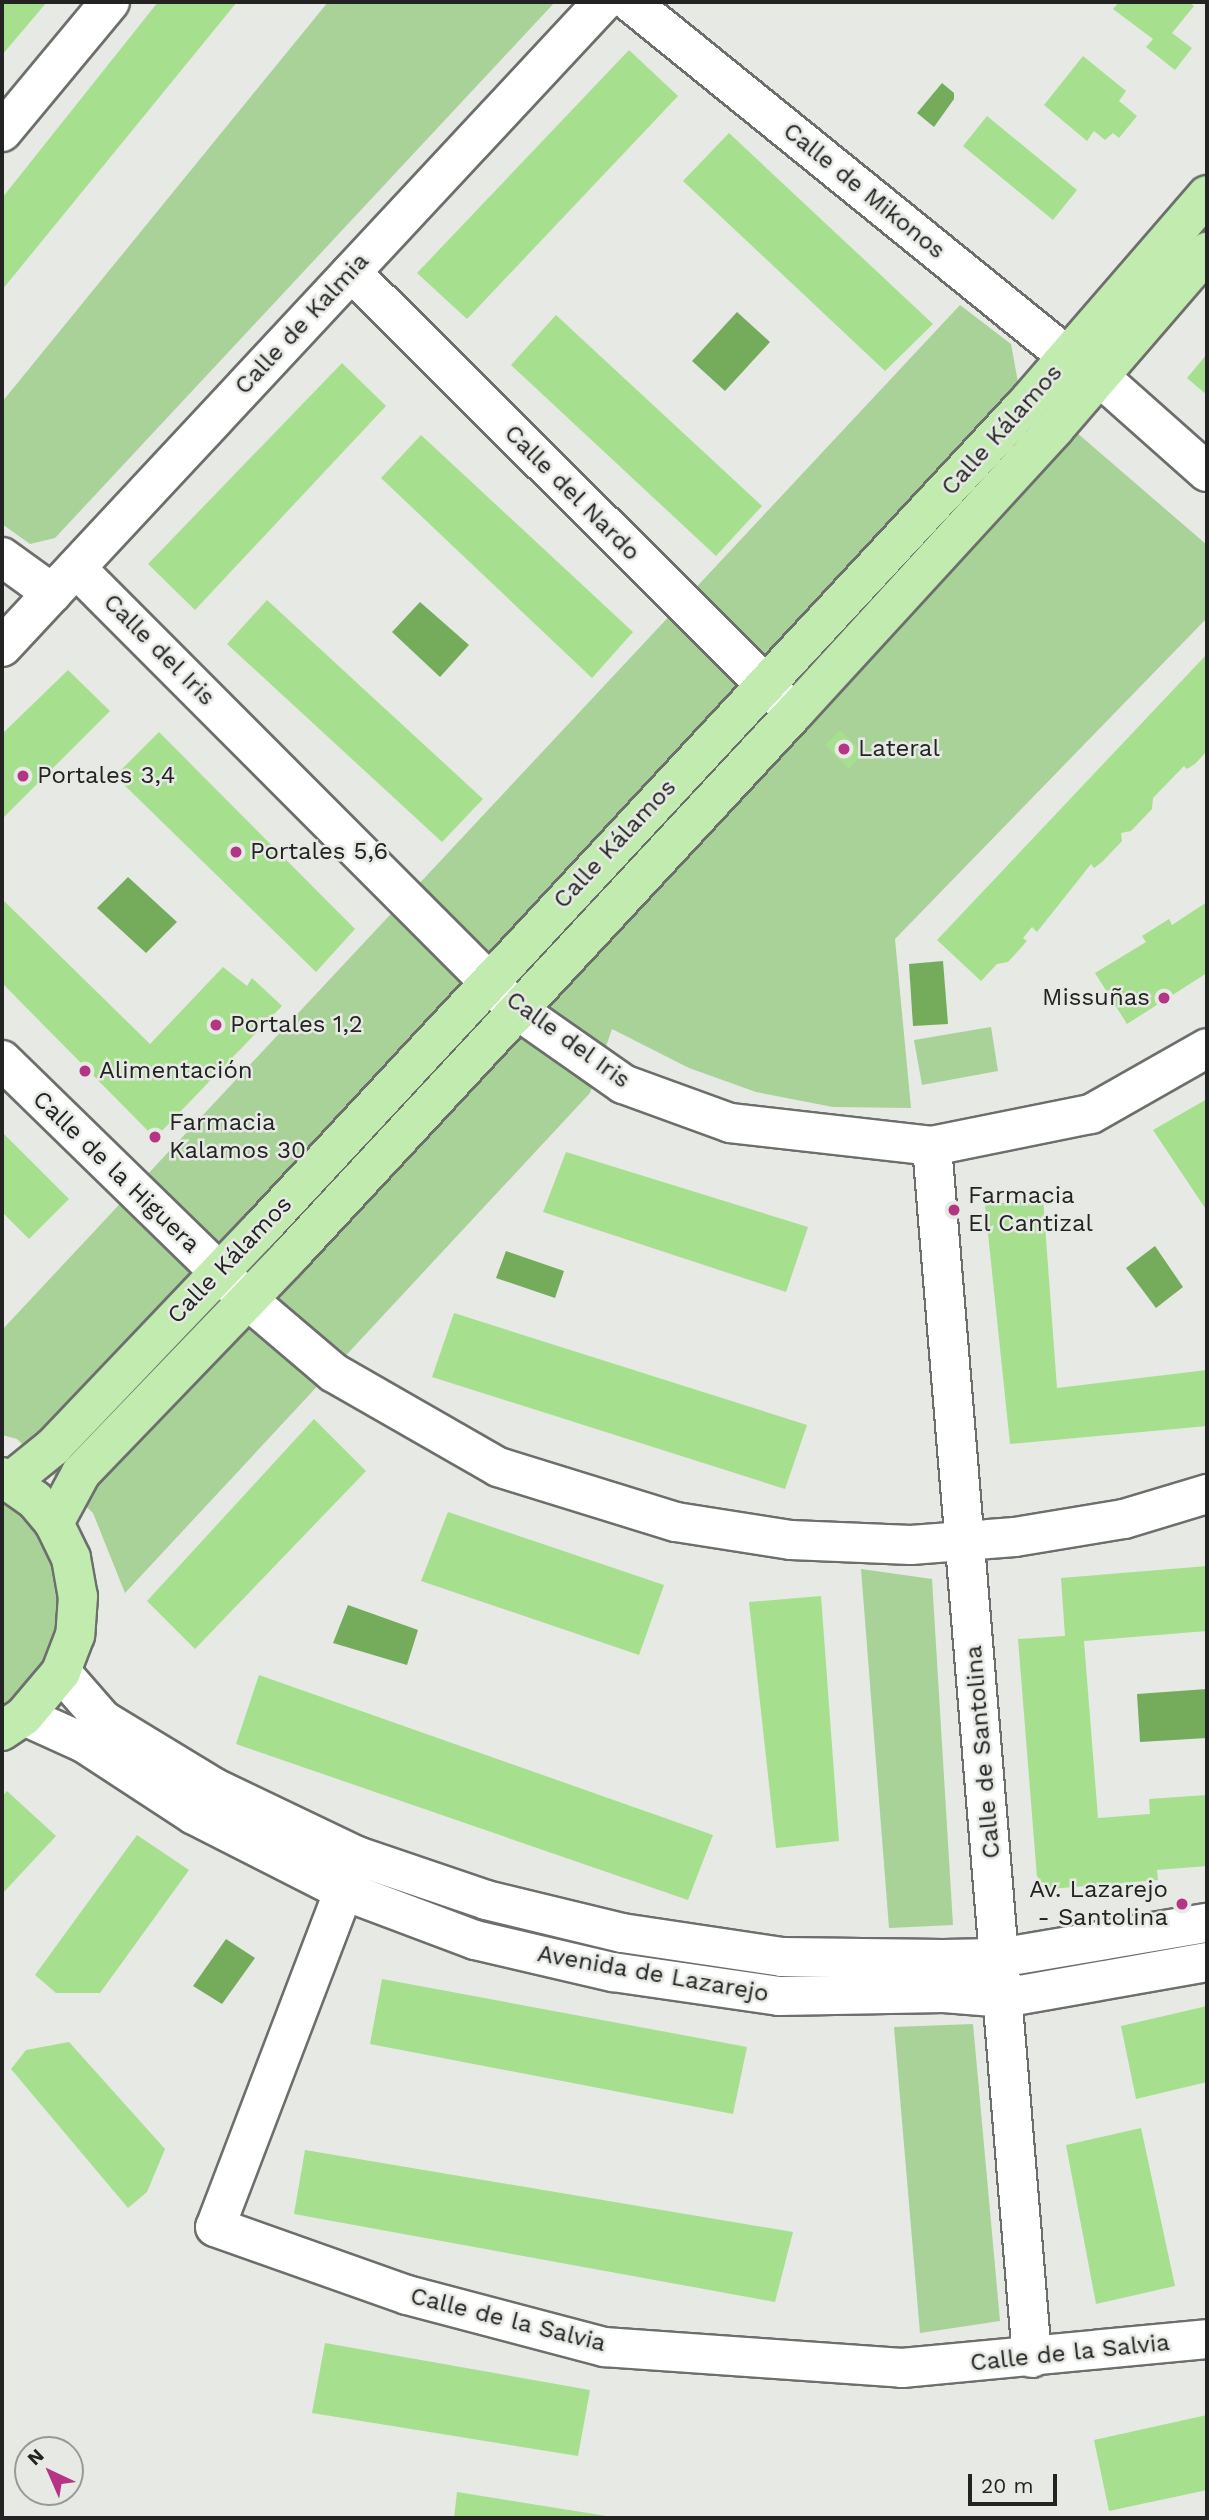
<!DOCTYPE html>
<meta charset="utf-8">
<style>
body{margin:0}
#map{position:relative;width:1209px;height:2520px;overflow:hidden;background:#e6e9e4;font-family:"Work Sans",sans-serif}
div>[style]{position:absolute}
.green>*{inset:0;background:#a9d299}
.water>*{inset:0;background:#74ac5c}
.building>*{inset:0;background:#a6e08e}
.roads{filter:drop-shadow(2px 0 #6c6f6b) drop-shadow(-2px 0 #6c6f6b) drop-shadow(0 2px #6c6f6b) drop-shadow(0 -2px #6c6f6b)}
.minor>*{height:38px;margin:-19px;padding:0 19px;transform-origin:19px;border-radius:19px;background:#fff}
.major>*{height:38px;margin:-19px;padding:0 19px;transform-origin:19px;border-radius:19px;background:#c2ebb0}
.dots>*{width:19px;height:19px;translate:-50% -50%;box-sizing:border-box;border:4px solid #e6e9e4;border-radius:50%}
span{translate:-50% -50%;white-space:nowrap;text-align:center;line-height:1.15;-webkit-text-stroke:5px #e6e9e4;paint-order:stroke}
.street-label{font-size:24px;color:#222322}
.poi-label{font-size:24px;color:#222322}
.left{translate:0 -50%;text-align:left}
.right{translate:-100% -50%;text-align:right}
.frame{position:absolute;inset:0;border:4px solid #222322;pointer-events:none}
.north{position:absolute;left:14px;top:2436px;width:70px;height:70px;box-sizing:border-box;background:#e6e9e4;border:2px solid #989a96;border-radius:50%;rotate:316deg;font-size:19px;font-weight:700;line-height:28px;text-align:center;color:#222322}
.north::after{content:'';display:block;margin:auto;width:24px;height:32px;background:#b43583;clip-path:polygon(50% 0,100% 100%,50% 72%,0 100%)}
.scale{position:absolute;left:968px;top:2474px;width:89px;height:32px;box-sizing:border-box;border:4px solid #222322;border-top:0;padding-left:9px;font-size:21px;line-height:24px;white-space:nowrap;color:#222322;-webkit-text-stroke:5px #e6e9e4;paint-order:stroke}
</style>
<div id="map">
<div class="green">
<div style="clip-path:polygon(328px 2px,555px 2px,55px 538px,30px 544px,2px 524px,2px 402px)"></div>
<div style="clip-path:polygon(960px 305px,1011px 344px,1018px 382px,1207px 545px,1207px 618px,895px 939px,911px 1108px,833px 1107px,756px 1092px,689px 1068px,612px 1029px,590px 1093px,125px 1593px,93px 1513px,17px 1439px,2px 1435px,2px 1330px)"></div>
<div style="clip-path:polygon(991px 1027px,998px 1071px,922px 1085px,914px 1040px)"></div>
<div style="clip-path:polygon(2px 1492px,36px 1521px,58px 1561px,65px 1606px,57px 1651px,2px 1717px)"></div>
<div style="clip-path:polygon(861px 1569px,932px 1579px,953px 1925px,889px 1928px)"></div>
<div style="clip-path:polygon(973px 2024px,1000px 2321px,920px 2333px,894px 2027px)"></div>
</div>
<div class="water">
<div style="clip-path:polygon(942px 83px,954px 93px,954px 99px,934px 127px,917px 113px)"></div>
<div style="clip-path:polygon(737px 312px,770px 342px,725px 391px,692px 361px)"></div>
<div style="clip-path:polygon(420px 602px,469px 645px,440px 677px,392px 632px)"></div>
<div style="clip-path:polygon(128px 877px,177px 922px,146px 953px,97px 908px)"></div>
<div style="clip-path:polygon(943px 961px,948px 1024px,913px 1026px,909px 964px)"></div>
<div style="clip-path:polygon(1155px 1246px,1183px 1287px,1156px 1308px,1126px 1268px)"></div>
<div style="clip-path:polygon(506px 1251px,564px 1271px,555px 1298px,496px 1278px)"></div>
<div style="clip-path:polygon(348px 1605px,418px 1630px,407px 1665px,333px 1643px)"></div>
<div style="clip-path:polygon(1207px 1689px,1207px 1738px,1140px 1742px,1137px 1694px)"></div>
<div style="clip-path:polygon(226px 1939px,255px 1958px,222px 2004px,193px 1986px)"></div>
</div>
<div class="building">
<div style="clip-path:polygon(2px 2px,47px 2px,2px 55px)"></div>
<div style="clip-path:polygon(158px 2px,237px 2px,2px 290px,2px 198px)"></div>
<div style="clip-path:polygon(1119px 2px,1189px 2px,1194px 6px,1172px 33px,1192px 48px,1175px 70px,1146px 47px,1153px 39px,1113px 9px)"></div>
<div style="clip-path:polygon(629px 50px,678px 96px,467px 319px,417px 273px)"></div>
<div style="clip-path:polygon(1083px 56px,1126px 91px,1119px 101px,1137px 116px,1119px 138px,1113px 133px,1105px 140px,1094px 131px,1087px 141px,1044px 105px)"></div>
<div style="clip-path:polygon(987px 116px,1077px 190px,1053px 220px,963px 146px)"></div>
<div style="clip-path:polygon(729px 133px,933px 324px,885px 371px,683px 181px)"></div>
<div style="clip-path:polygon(556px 315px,762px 506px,716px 556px,511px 365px)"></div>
<div style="clip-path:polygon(1207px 354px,1207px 395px,1187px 378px)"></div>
<div style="clip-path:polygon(342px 363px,386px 406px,195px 610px,148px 564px)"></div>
<div style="clip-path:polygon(421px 435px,633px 632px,592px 678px,381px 478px)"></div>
<div style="clip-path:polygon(267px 600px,483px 799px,442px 842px,227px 644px)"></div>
<div style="clip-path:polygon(1207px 654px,1207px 751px,1195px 764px,1187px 769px,1184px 766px,1153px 798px,1152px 809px,1131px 831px,1121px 833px,1122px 841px,1102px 862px,1094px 868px,1091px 864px,1037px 932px,1032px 927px,1023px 938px,1027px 941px,1008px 962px,997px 964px,981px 981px,937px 940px)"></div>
<div style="clip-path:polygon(68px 670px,110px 711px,2px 819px,2px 734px)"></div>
<div style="clip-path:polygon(840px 730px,863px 753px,849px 769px,825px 745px)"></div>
<div style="clip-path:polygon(159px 732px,355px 929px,316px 972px,115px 776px)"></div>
<div style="clip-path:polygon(2px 899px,150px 1044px,223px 967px,247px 986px,252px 978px,282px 1006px,155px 1138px,2px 983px)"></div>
<div style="clip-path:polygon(1207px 902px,1207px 973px,1127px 1024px,1095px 973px,1146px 942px,1142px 936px,1169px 919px,1172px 925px)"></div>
<div style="clip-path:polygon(1207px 1099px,1207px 1211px,1153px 1130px)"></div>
<div style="clip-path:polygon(2px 1132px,69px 1199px,29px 1239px,2px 1212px)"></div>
<div style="clip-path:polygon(566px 1152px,808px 1227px,786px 1292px,543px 1212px)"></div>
<div style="clip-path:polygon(1043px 1198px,1057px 1388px,1207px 1370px,1207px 1426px,1010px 1444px,985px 1205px)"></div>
<div style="clip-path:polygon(454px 1313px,807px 1425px,785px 1489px,432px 1377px)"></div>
<div style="clip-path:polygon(314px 1419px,366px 1471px,195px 1649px,147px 1601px)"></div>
<div style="clip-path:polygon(448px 1512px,664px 1585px,639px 1655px,421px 1581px)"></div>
<div style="clip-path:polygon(1207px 1566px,1207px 1631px,1084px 1641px,1098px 1818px,1150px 1814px,1149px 1799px,1207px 1795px,1207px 1866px,1157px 1870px,1158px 1880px,1038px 1890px,1018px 1639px,1065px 1636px,1061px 1578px)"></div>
<div style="clip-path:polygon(821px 1596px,839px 1841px,776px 1848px,749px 1602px)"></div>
<div style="clip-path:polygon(259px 1675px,713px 1835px,688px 1900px,236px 1744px)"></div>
<div style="clip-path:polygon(7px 1791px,56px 1836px,2px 1894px,2px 1797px)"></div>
<div style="clip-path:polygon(137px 1835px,189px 1870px,100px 1993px,56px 1993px,35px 1975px)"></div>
<div style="clip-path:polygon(382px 1979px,747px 2047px,733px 2114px,370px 2044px)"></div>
<div style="clip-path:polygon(1207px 2006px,1207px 2082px,1136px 2099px,1121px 2026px)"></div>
<div style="clip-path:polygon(69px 2042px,165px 2149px,147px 2192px,128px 2208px,11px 2069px,26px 2050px)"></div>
<div style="clip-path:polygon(1141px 2128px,1175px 2286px,1096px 2304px,1066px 2145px)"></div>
<div style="clip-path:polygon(305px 2150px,793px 2232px,775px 2302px,294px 2214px)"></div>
<div style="clip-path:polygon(325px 2343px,590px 2390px,578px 2456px,312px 2413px)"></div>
<div style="clip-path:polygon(1207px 2415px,1207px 2490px,1109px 2511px,1094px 2440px)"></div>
<div style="clip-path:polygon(457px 2492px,613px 2517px,613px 2518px,454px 2518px)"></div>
</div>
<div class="roads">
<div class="minor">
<div style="left:630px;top:2px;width:564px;rotate:39.02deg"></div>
<div style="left:1068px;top:357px;width:38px;rotate:32deg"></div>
<div style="left:1100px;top:377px;width:143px;rotate:41.6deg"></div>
<div style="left:2px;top:132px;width:169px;rotate:-50.3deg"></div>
<div style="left:351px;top:272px;width:619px;rotate:44.87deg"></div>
<div style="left:2px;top:557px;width:62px;rotate:35.8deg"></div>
<div style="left:76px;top:568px;width:623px;rotate:45.07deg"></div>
<div style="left:516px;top:1009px;width:131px;rotate:35deg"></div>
<div style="left:623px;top:1084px;width:114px;rotate:20deg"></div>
<div style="left:730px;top:1123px;width:203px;rotate:6.5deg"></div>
<div style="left:932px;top:1146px;width:162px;rotate:-11.4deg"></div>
<div style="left:1091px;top:1114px;width:133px;rotate:-29.6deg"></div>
<div style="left:2px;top:647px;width:882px;rotate:-47.02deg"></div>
<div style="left:2px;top:1060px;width:342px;rotate:44.3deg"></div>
<div style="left:247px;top:1299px;width:114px;rotate:40.4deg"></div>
<div style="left:334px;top:1373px;width:189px;rotate:29.8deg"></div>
<div style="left:498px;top:1467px;width:186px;rotate:17.2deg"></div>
<div style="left:676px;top:1522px;width:116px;rotate:8.9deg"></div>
<div style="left:791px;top:1540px;width:120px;rotate:2.4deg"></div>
<div style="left:911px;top:1545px;width:104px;rotate:-4.4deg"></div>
<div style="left:1015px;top:1537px;width:110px;rotate:-9.4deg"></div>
<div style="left:1124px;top:1519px;width:87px;rotate:-16.8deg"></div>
<div style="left:932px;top:1146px;width:1216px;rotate:85.28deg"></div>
<div style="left:61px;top:1672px;width:64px;rotate:48.8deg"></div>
<div style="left:103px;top:1720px;width:129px;rotate:31.3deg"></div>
<div style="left:213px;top:1787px;width:160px;rotate:25.6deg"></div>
<div style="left:357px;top:1856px;width:136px;rotate:18.8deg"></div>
<div style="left:486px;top:1900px;width:140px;rotate:13.6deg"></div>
<div style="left:622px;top:1933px;width:162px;rotate:8.5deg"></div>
<div style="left:782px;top:1957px;width:161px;rotate:0.7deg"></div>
<div style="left:943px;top:1959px;width:56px;rotate:-1deg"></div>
<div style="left:999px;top:1958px;width:211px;rotate:-9.6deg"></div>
<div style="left:24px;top:1716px;width:66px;rotate:24.2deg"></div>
<div style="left:84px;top:1743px;width:131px;rotate:33.2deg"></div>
<div style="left:194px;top:1815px;width:166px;rotate:26.9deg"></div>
<div style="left:342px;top:1890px;width:142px;rotate:20.6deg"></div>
<div style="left:475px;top:1940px;width:142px;rotate:13.1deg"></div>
<div style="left:613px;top:1972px;width:168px;rotate:8.2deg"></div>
<div style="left:779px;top:1996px;width:165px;rotate:-1deg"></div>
<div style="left:944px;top:1993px;width:59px;rotate:4.8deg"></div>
<div style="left:1003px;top:1998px;width:207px;rotate:-10deg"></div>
<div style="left:357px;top:1856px;width:397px;rotate:110.9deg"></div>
<div style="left:215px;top:2227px;width:204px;rotate:19.5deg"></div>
<div style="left:407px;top:2295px;width:204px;rotate:14.8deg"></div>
<div style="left:604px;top:2347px;width:299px;rotate:4deg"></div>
<div style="left:902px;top:2368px;width:306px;rotate:-5.4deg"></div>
</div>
<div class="major">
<div style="left:2px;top:1477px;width:40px;rotate:34.9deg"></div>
<div style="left:35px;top:1500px;width:30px;rotate:50deg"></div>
<div style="left:54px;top:1523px;width:39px;rotate:64deg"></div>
<div style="left:71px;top:1558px;width:39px;rotate:80deg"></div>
<div style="left:78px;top:1596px;width:39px;rotate:94deg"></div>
<div style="left:75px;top:1635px;width:40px;rotate:111deg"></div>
<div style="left:61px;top:1672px;width:57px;rotate:130.1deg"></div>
<div style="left:24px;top:1716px;width:27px;rotate:146deg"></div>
<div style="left:11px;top:1481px;width:54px;rotate:-39deg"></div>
<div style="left:53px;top:1447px;width:297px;rotate:-46.4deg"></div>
<div style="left:258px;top:1232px;width:1131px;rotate:-47.15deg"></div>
<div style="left:1027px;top:403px;width:275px;rotate:-49.1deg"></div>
<div style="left:54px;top:1523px;width:57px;rotate:-61.6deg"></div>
<div style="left:81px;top:1473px;width:296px;rotate:-46.1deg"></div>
<div style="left:286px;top:1260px;width:747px;rotate:-47.12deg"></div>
<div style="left:794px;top:713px;width:386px;rotate:-47.5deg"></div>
<div style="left:1055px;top:428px;width:233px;rotate:-49.2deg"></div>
</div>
</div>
<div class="dots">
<div style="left:844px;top:749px;background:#b43583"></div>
<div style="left:23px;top:776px;background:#b43583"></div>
<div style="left:236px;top:852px;background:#b43583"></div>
<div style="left:1164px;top:998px;background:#b43583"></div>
<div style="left:216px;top:1025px;background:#b43583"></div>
<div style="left:85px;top:1071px;background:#b43583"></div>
<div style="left:155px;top:1137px;background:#b43583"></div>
<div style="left:954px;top:1210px;background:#b43583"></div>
<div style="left:1182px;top:1904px;background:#b43583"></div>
</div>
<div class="street-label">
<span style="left:864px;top:191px;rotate:39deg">Calle de Mikonos</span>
<span style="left:302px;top:324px;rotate:-47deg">Calle de Kalmia</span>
<span style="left:1002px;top:430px;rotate:-48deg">Calle Kálamos</span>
<span style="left:572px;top:493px;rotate:45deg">Calle del Nardo</span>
<span style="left:159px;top:650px;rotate:45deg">Calle del Iris</span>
<span style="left:615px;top:844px;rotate:-47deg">Calle Kálamos</span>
<span style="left:568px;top:1040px;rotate:36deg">Calle del Iris</span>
<span style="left:116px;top:1172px;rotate:44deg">Calle de la Higuera</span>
<span style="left:230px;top:1260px;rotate:-46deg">Calle Kálamos</span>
<span style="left:983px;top:1752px;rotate:-95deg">Calle de Santolina</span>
<span style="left:653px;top:1974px;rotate:10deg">Avenida de Lazarejo</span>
<span style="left:508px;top:2320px;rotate:14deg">Calle de la Salvia</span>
<span style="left:1070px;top:2353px;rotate:-6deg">Calle de la Salvia</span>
</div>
<div class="poi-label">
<span class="left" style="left:858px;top:749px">Lateral</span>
<span class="left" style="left:37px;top:776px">Portales 3,4</span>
<span class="left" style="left:250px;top:852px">Portales 5,6</span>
<span class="right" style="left:1150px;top:998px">Missuñas</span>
<span class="left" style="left:230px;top:1025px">Portales 1,2</span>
<span class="left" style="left:99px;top:1071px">Alimentación</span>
<span class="left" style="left:169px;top:1137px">Farmacia<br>Kalamos 30</span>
<span class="left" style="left:968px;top:1210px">Farmacia<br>El Cantizal</span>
<span class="right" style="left:1168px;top:1904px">Av. Lazarejo<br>- Santolina</span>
</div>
<div class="frame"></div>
<div class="north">N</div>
<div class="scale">20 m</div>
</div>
